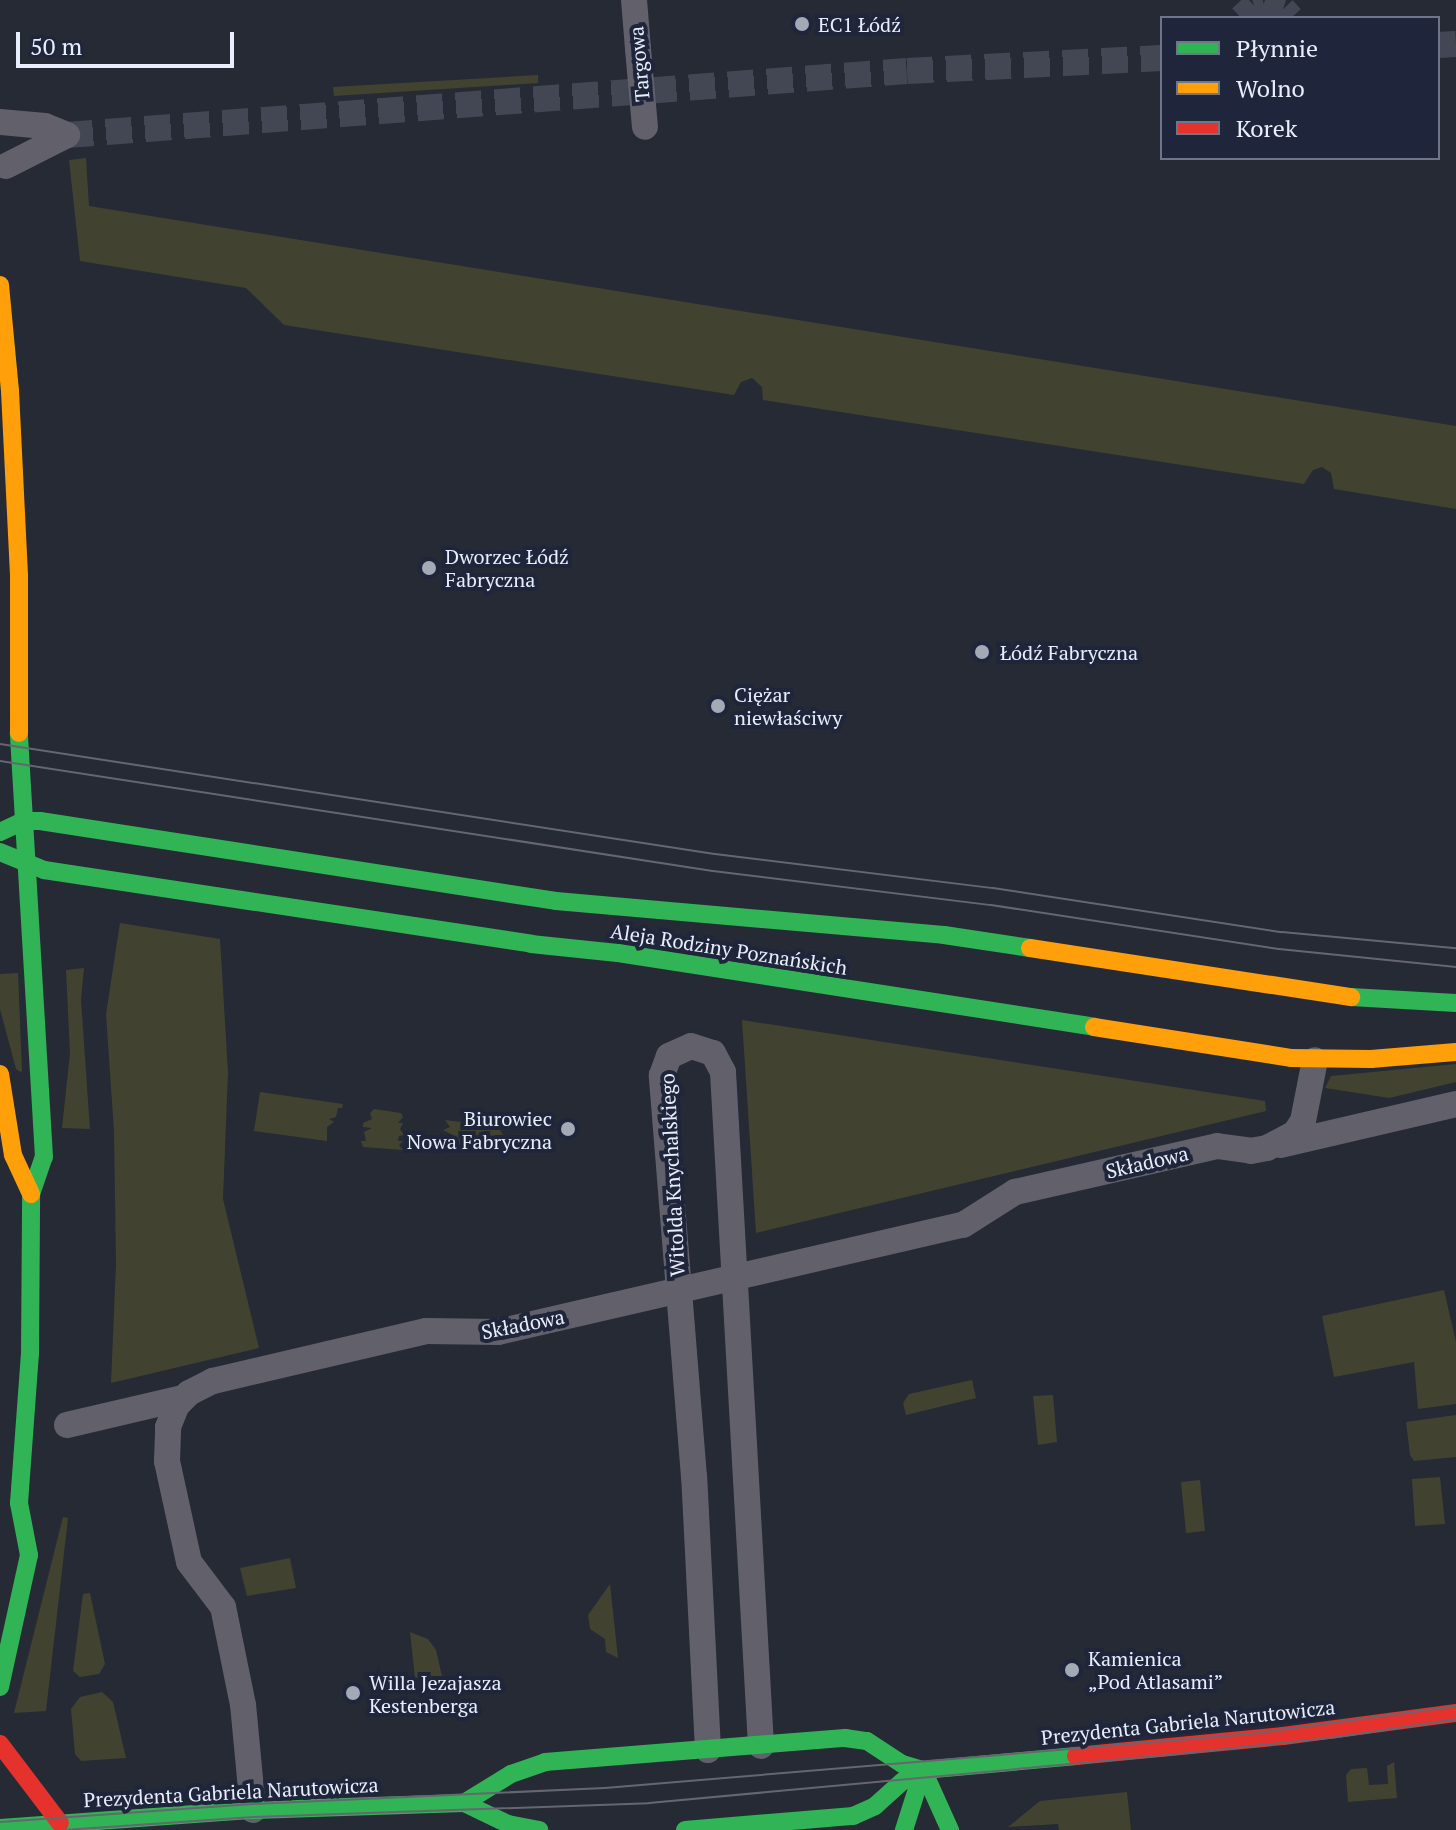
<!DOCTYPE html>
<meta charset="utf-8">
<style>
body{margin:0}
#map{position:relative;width:1456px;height:1830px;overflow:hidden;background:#252a35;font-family:"PT Serif",serif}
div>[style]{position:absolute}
.green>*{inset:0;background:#414330}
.street-tunnel>*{height:26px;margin-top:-13px;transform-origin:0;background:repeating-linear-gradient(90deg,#424753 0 26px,transparent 0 39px)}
.street>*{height:26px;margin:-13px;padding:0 13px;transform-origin:13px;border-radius:13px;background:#62606b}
.fast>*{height:18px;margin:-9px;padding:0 9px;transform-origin:9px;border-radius:9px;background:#30b455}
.slow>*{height:18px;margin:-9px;padding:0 9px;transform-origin:9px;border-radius:9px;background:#ff9f0a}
.jam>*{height:18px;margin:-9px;padding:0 9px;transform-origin:9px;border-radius:9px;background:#e5322d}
.tram>*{height:2px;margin:-1px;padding:0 1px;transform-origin:1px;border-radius:1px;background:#666670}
.street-bridge>*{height:26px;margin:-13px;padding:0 13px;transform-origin:13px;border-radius:13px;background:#62606b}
.slow-bridge>*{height:18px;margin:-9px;padding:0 9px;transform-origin:9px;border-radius:9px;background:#ff9f0a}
.dots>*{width:22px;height:22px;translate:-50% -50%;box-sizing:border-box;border:4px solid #1f263b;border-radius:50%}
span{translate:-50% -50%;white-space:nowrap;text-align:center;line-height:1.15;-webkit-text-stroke:8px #1f263b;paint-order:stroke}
.poi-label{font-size:20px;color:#e8eefc}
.left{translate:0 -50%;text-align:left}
.right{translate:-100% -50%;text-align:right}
.street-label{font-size:20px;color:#e8eefc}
.legend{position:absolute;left:1160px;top:16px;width:280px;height:144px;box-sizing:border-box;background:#1f263b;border:2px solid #6f7688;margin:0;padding:10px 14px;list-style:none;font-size:24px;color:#e8eefc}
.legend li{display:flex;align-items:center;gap:16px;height:40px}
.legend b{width:40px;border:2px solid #6f7688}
.scale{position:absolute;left:16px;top:32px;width:218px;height:36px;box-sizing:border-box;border:4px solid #e8eefc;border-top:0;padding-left:10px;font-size:24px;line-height:28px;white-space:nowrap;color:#e8eefc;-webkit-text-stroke:6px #1f263b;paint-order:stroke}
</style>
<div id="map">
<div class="green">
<div style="clip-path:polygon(538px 75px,538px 83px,334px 96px,333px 87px)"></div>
<div style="clip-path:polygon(86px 158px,89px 206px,1456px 426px,1456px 509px,1334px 489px,1331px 473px,1322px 467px,1313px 470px,1304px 484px,763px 400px,762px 387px,752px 378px,741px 382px,734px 395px,284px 325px,246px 288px,80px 261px,69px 160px)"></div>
<div style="clip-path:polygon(120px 923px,220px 939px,228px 1072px,223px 1199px,259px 1348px,111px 1383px,116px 1264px,114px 1131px,106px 1014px)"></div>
<div style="clip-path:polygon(84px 968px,81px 1000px,90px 1129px,62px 1128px,70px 1053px,66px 970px)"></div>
<div style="clip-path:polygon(18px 973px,22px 1071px,20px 1072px,16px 1069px,0 1009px,0 974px)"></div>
<div style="clip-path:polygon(742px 1020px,1265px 1101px,1266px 1111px,756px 1233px)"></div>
<div style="clip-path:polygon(1456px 1064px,1456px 1082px,1389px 1098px,1325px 1088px,1331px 1076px)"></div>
<div style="clip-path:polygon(260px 1092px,343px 1104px,342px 1108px,338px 1108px,336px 1117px,329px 1119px,334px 1122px,327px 1127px,327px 1141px,254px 1131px)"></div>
<div style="clip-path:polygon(374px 1109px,401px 1113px,403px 1117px,398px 1123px,403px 1123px,400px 1129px,404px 1135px,399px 1136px,398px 1141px,403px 1141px,399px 1145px,403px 1150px,363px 1147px,361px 1141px,366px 1141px,364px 1132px,372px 1128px,363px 1127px,363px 1123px,372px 1119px,370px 1113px)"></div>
<div style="clip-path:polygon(445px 1120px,477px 1124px,500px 1123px,503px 1130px,500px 1131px,503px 1134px,498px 1137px,506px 1143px,454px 1148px,459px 1143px,448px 1142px,453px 1135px,443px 1130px,450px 1127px)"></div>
<div style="clip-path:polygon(1444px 1290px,1456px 1342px,1456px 1404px,1418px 1409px,1414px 1362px,1334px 1377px,1322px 1316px)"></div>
<div style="clip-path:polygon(972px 1380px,976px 1398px,906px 1415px,903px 1403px,909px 1394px)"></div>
<div style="clip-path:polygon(1053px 1395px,1057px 1442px,1038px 1445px,1033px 1396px)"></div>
<div style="clip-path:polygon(1456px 1415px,1456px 1457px,1414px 1461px,1410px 1455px,1406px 1422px)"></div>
<div style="clip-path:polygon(1440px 1477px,1445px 1524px,1415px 1526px,1412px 1479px)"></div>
<div style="clip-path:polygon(1200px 1480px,1205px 1531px,1186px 1533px,1181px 1482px)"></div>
<div style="clip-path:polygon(63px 1517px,68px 1518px,46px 1711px,14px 1713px)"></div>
<div style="clip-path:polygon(290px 1558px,296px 1588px,247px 1596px,240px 1568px)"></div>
<div style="clip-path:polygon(610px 1584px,618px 1658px,606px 1652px,605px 1639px,590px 1629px,588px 1615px)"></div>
<div style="clip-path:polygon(90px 1593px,105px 1664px,99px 1674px,80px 1677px,73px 1671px,83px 1594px)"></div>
<div style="clip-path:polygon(410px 1632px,428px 1639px,436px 1650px,442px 1676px,415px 1678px)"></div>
<div style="clip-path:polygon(102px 1692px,113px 1702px,126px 1758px,81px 1761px,75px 1754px,71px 1709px,80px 1697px)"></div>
<div style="clip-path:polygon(1394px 1762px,1397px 1798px,1348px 1802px,1346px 1775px,1351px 1769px,1367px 1768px,1369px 1785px,1388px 1784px,1387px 1766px)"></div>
<div style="clip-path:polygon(1127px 1792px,1131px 1830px,1059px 1830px,1058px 1824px,1008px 1827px,1040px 1801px)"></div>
</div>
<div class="street-tunnel">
<div style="left:1241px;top:18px;width:18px;rotate:-43deg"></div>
<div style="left:1254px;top:6px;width:10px;rotate:-17deg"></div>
<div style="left:1264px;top:3px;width:20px;rotate:18deg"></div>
<div style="left:1283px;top:9px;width:12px;rotate:48deg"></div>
<div style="left:1438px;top:45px;width:18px;rotate:-3deg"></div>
<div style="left:67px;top:135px;width:842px;rotate:-4.36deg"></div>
<div style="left:907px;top:71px;width:255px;rotate:-2.9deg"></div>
</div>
<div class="street">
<div style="left:634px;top:0;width:49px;rotate:85.3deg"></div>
<div style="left:0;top:122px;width:45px;rotate:5.1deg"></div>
<div style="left:45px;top:126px;width:24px;rotate:22deg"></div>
<div style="left:6px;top:166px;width:68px;rotate:-26.9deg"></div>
<div style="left:1280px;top:1145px;width:181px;rotate:-13.1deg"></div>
<div style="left:67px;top:1425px;width:118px;rotate:-13.2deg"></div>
<div style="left:708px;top:1750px;width:273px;rotate:-92.9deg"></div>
<div style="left:694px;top:1477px;width:403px;rotate:-94.6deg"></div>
<div style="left:662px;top:1075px;width:20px;rotate:-70deg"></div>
<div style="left:669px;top:1056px;width:24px;rotate:-24deg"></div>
<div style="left:691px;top:1046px;width:23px;rotate:18deg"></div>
<div style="left:713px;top:1053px;width:21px;rotate:62deg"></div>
<div style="left:723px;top:1072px;width:675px;rotate:86.77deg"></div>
<div style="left:253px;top:1810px;width:105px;rotate:-95.4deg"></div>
<div style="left:243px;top:1705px;width:100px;rotate:-101.5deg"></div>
<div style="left:223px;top:1607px;width:56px;rotate:-127.1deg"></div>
<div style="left:189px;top:1562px;width:103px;rotate:-102.3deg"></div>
<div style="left:167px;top:1461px;width:34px;rotate:-88deg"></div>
<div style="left:168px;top:1427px;width:24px;rotate:-68deg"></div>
<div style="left:177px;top:1405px;width:17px;rotate:-45deg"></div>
<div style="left:189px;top:1393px;width:27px;rotate:-27deg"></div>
<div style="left:213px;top:1381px;width:219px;rotate:-13.2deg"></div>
<div style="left:426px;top:1331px;width:72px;rotate:0.8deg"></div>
<div style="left:498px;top:1332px;width:477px;rotate:-13deg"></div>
<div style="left:963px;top:1225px;width:62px;rotate:-32.4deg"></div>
<div style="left:1015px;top:1192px;width:207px;rotate:-12.8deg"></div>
<div style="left:1217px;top:1146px;width:34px;rotate:8deg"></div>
<div style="left:1251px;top:1151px;width:16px;rotate:-11deg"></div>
<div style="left:1267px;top:1148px;width:32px;rotate:-28deg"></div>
<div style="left:1295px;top:1133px;width:14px;rotate:-56deg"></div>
<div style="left:1303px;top:1121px;width:62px;rotate:-78.9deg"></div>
</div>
<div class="fast">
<div style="left:0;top:832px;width:26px;rotate:-25deg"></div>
<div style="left:24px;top:821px;width:16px"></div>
<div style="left:40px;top:821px;width:522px;rotate:8.81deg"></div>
<div style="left:556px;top:901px;width:389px;rotate:5deg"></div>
<div style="left:944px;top:935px;width:87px;rotate:8.6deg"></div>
<div style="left:0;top:852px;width:48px;rotate:22.2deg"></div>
<div style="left:44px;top:870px;width:493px;rotate:8.6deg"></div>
<div style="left:531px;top:944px;width:87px;rotate:5.9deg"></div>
<div style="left:618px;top:953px;width:482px;rotate:8.8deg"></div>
<div style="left:1351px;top:997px;width:105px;rotate:3.3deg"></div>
<div style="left:0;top:1687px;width:135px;rotate:-77.6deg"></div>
<div style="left:29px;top:1555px;width:53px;rotate:-100.9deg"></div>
<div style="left:19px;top:1503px;width:149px;rotate:-85.8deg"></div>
<div style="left:30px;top:1354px;width:160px;rotate:-89.6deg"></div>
<div style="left:31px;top:1194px;width:39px;rotate:-71deg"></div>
<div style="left:44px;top:1157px;width:425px;rotate:-93.4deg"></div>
<div style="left:923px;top:1770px;width:66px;rotate:65.8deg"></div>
<div style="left:464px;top:1803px;width:55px;rotate:-31.7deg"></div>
<div style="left:511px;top:1774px;width:36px;rotate:-19deg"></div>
<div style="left:545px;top:1762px;width:301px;rotate:-4.6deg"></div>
<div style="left:845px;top:1738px;width:22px;rotate:8deg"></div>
<div style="left:867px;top:1741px;width:42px;rotate:33.3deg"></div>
<div style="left:902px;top:1764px;width:22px;rotate:16deg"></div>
<div style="left:923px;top:1770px;width:154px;rotate:-5.2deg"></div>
<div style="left:0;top:1828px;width:254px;rotate:-4.1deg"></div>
<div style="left:253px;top:1810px;width:211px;rotate:-1.9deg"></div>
<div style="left:464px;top:1803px;width:49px;rotate:25.5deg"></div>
<div style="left:508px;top:1824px;width:32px;rotate:11deg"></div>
<div style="left:685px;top:1830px;width:169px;rotate:-4.8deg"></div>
<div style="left:853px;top:1816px;width:24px;rotate:-24deg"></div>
<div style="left:875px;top:1806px;width:38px;rotate:-42deg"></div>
<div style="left:903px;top:1781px;width:23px;rotate:-29deg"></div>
<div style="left:904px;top:1830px;width:63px;rotate:-72.4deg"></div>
</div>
<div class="slow">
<div style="left:19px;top:733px;width:157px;rotate:-90deg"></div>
<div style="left:1030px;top:948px;width:325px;rotate:8.7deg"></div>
<div style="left:1094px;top:1027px;width:199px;rotate:8.9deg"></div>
<div style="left:1291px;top:1058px;width:80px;rotate:0.7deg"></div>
<div style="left:1371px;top:1059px;width:85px;rotate:-4.7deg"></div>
<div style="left:0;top:1074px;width:82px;rotate:80.9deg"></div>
<div style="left:13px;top:1155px;width:43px;rotate:65.2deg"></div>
</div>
<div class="jam">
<div style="left:0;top:1744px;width:99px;rotate:52.8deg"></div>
<div style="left:1076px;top:1756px;width:208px;rotate:-5.5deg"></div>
<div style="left:1283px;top:1736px;width:175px;rotate:-7.6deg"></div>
</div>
<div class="tram">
<div style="left:0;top:744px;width:723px;rotate:8.75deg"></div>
<div style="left:715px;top:854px;width:280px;rotate:7deg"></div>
<div style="left:993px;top:888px;width:292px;rotate:8.7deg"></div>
<div style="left:1282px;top:932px;width:175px;rotate:5.3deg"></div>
<div style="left:0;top:761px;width:721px;rotate:8.77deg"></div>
<div style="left:713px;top:871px;width:280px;rotate:7deg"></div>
<div style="left:991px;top:905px;width:291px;rotate:8.7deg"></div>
<div style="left:1279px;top:949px;width:178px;rotate:5.8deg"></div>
<div style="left:0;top:1822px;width:253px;rotate:-4.1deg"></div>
<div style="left:252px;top:1804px;width:353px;rotate:-2.6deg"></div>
<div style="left:605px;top:1788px;width:647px;rotate:-4.79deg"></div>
<div style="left:1250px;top:1734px;width:208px;rotate:-7.7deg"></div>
<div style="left:64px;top:1830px;width:190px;rotate:-3.9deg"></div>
<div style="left:254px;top:1817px;width:395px;rotate:-2deg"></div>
<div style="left:649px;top:1803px;width:521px;rotate:-5.28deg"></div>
<div style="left:1168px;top:1755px;width:164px;rotate:-6deg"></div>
<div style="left:1331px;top:1738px;width:126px;rotate:-8.6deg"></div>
</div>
<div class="street-bridge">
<div style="left:638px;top:49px;width:78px;rotate:84.9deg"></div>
</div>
<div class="slow-bridge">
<div style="left:0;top:285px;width:106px;rotate:84.6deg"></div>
<div style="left:10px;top:391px;width:185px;rotate:87.2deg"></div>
</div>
<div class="dots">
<div style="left:802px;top:24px;background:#a4a9b6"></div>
<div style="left:429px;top:568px;background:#a4a9b6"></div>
<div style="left:982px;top:652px;background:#a4a9b6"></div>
<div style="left:718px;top:706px;background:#a4a9b6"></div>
<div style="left:568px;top:1129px;background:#a4a9b6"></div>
<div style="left:1072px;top:1670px;background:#a4a9b6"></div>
<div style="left:353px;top:1693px;background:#a4a9b6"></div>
</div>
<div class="poi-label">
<span class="left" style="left:818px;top:24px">EC1 Łódź</span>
<span class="left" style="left:445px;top:568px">Dworzec Łódź<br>Fabryczna</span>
<span class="left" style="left:1000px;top:652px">Łódź Fabryczna</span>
<span class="left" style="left:734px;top:706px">Ciężar<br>niewłaściwy</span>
<span class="right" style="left:552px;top:1130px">Biurowiec<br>Nowa Fabryczna</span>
<span class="left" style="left:1088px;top:1670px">Kamienica<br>„Pod Atlasami”</span>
<span class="left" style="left:369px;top:1694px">Willa Jezajasza<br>Kestenberga</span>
</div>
<div class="street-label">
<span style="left:639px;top:64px;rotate:-95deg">Targowa</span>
<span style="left:729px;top:949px;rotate:9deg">Aleja Rodziny Poznańskich</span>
<span style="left:1147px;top:1162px;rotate:-13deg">Składowa</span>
<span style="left:672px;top:1175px;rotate:-93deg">Witolda Knychalskiego</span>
<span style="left:523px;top:1324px;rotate:-11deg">Składowa</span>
<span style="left:1188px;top:1722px;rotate:-6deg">Prezydenta Gabriela Narutowicza</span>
<span style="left:231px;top:1792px;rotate:-3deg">Prezydenta Gabriela Narutowicza</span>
</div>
<ul class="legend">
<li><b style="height:10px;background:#30b455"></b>Płynnie</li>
<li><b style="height:10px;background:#ff9f0a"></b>Wolno</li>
<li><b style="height:10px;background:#e5322d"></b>Korek</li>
</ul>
<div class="scale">50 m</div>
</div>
